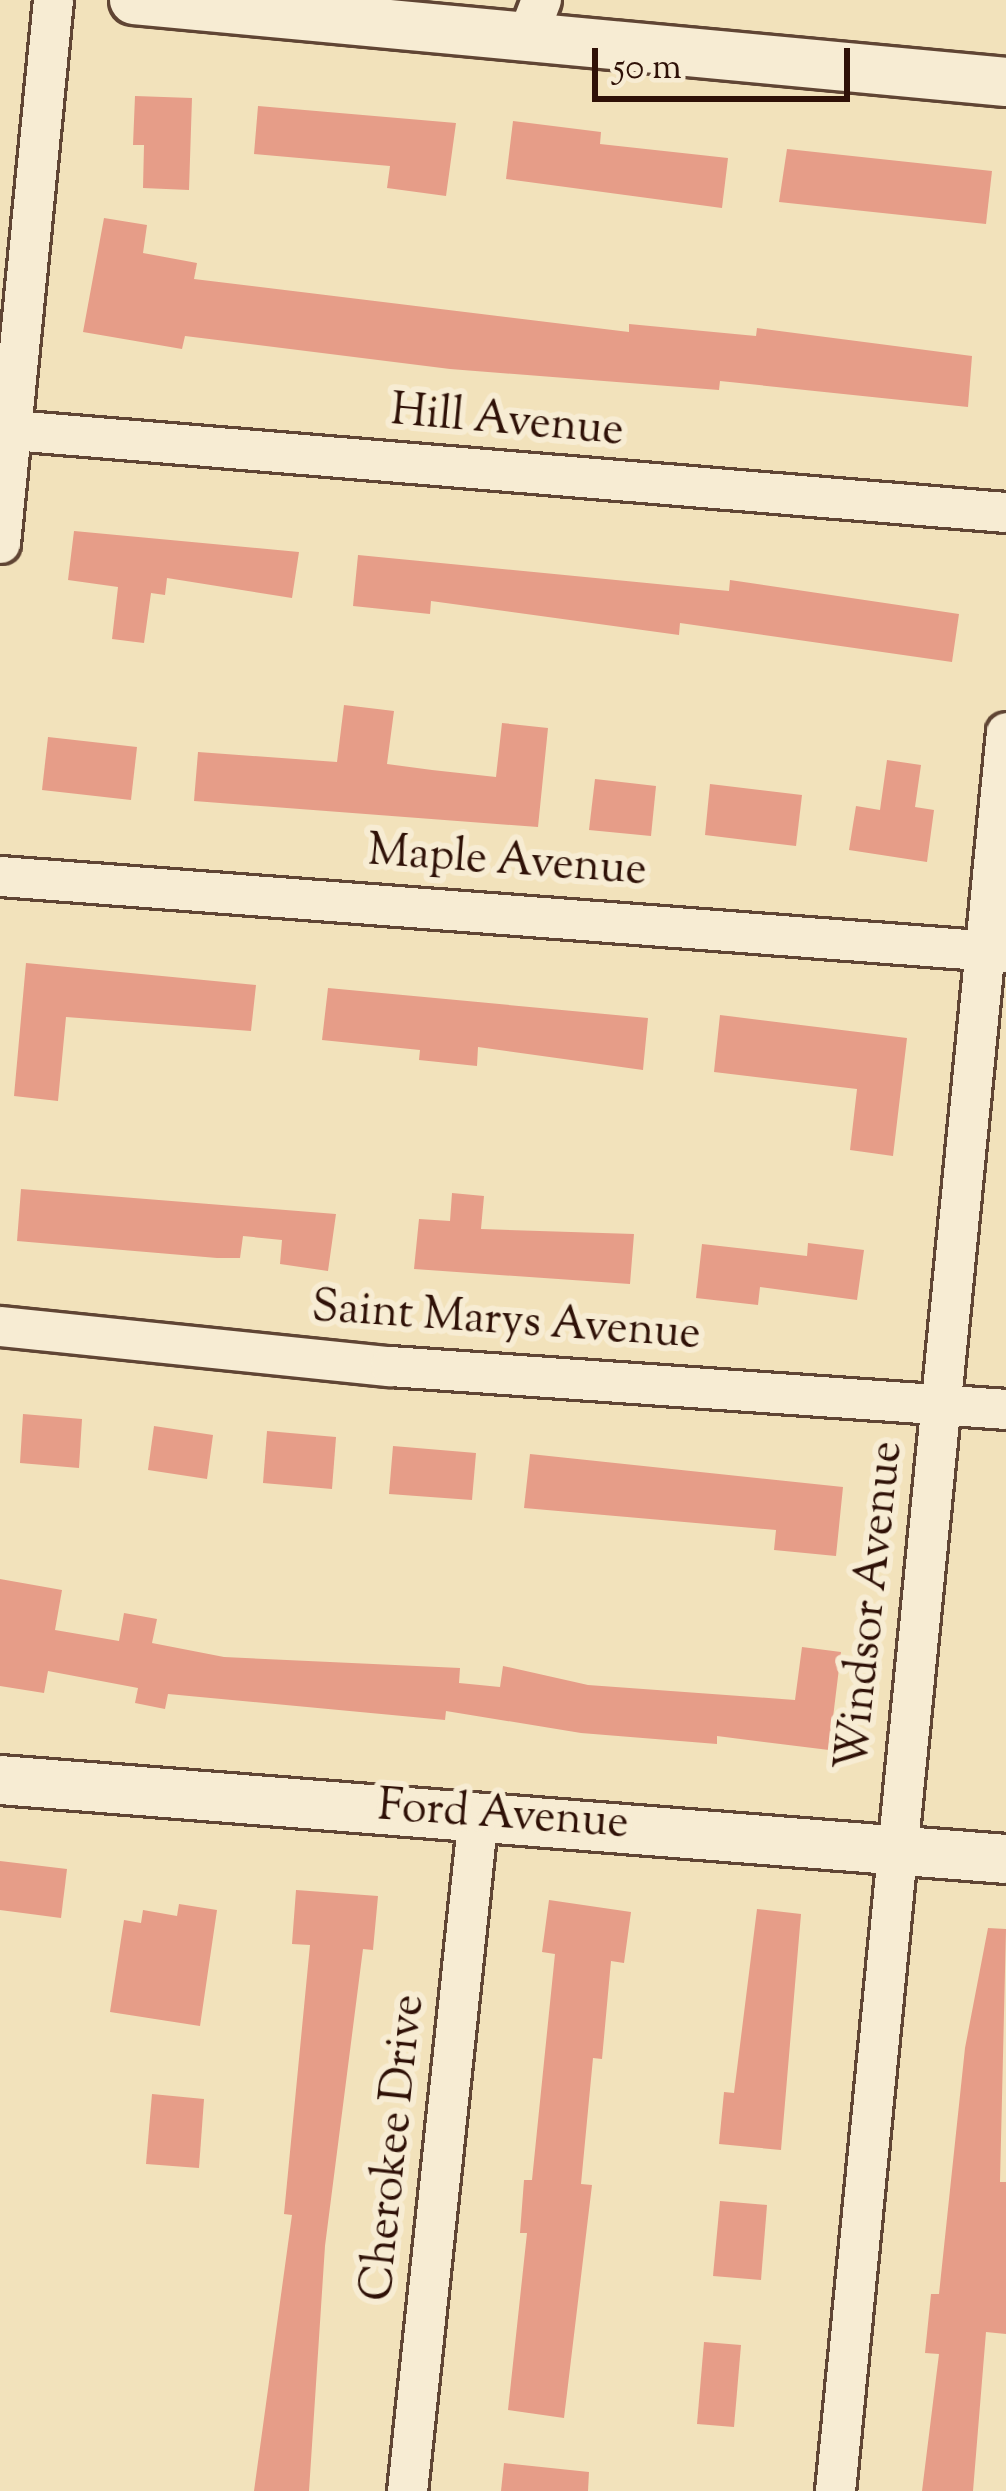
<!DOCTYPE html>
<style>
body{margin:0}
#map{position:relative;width:1006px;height:2491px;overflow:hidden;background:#f2e2bb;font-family:"Sorts Mill Goudy",serif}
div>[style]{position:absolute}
.building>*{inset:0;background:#e69d88}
.roads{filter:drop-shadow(3px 0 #604534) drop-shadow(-3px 0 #604534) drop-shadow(0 3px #604534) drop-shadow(0 -3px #604534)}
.minor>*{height:39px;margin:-19.5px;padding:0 19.5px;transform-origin:19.5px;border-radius:19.5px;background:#f7ecd3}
.tertiary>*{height:48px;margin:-24px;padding:0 24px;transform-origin:24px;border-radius:24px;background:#f7ecd3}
span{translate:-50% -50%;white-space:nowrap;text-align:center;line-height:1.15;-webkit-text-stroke:12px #f7ecd3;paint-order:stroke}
.street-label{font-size:45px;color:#2f1107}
.scale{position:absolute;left:592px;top:48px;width:258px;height:54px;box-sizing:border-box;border:6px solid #2f1107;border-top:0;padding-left:15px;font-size:36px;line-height:42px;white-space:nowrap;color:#2f1107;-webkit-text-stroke:9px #f7ecd3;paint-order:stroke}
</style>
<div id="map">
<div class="building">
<div style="clip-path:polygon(135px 96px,192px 98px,189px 190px,143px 188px,144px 145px,133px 145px)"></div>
<div style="clip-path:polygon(258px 106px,456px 123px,446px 196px,387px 188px,390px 166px,254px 154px)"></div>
<div style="clip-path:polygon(513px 121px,601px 132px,600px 144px,728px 158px,722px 208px,506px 179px)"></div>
<div style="clip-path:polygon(787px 149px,992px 171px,986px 224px,779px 202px)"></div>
<div style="clip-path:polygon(104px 218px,147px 225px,143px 253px,197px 263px,194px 279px,629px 332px,629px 324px,756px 336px,757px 328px,972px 356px,968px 407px,720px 381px,719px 390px,450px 369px,185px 336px,182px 349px,83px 332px)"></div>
<div style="clip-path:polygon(74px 531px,299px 552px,292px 598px,167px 578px,165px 595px,151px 593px,144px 643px,112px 639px,118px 587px,68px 580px)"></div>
<div style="clip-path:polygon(358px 555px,729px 591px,730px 580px,959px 614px,952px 662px,680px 623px,679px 635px,431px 601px,430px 614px,353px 606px)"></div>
<div style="clip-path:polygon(344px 705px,394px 711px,387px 764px,432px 770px,496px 777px,502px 723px,548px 728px,538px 827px,194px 801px,198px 752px,337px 762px)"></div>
<div style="clip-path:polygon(48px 737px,137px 747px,131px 800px,42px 790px)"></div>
<div style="clip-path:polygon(887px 760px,921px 765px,915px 807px,934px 810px,927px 862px,849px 850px,856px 806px,880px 810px)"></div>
<div style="clip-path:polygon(595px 779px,656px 786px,651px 836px,589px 830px)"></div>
<div style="clip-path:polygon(710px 784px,802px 795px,796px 846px,705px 835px)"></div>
<div style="clip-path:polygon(26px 963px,256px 985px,251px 1031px,66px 1017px,58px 1101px,14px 1096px)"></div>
<div style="clip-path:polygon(328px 988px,648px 1018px,643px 1070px,478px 1047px,477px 1066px,419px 1060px,420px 1050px,322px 1040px)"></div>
<div style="clip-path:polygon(720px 1015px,907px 1038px,893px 1156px,850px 1150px,857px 1089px,714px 1072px)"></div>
<div style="clip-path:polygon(21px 1189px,336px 1214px,328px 1271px,280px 1264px,282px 1240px,243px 1236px,240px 1258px,217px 1258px,17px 1241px)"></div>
<div style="clip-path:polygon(452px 1193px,484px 1196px,481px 1229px,634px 1234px,630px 1284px,414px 1269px,419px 1219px,450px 1221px)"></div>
<div style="clip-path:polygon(808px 1243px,864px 1250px,857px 1300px,760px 1287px,758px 1305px,696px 1298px,702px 1244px,807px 1256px)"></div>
<div style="clip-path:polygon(23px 1414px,82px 1419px,79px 1468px,20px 1463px)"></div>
<div style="clip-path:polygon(154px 1426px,213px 1435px,207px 1479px,148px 1470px)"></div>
<div style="clip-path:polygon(267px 1431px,336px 1437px,332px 1489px,263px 1483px)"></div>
<div style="clip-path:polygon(393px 1446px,476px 1453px,472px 1500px,389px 1494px)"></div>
<div style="clip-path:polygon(530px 1454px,843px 1487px,836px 1556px,774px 1550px,776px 1530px,524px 1508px)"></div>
<div style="clip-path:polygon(0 1579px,62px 1590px,55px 1630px,119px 1641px,124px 1613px,157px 1619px,152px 1643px,224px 1657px,460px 1668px,459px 1683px,500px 1687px,503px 1666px,588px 1685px,795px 1700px,802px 1647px,841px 1652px,829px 1750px,717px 1736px,717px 1744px,581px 1733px,446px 1711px,445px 1720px,168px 1694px,165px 1709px,135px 1703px,138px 1688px,48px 1671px,44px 1693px,0 1686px)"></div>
<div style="clip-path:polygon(0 1861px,67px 1869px,61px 1918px,0 1910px)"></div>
<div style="clip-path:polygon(296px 1890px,378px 1896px,373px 1950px,363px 1949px,325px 2246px,309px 2491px,254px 2491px,292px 2215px,284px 2214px,310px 1945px,292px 1944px)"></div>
<div style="clip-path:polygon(549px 1900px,631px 1912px,624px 1963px,611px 1961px,602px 2059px,593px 2058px,581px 2184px,592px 2185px,564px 2418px,508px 2410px,527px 2233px,520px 2233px,524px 2180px,532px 2180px,555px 1954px,542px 1952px)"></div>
<div style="clip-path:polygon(179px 1904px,217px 1910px,200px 2026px,110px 2012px,124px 1920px,141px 1923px,143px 1910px,177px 1916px)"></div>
<div style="clip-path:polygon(757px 1909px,801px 1914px,781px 2150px,719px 2144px,724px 2092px,734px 2093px)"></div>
<div style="clip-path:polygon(988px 1928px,1006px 1929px,1000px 2182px,1006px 2182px,1006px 2334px,986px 2332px,973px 2491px,922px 2491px,939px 2354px,925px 2353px,931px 2294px,939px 2294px,965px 2048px)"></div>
<div style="clip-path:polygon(152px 2094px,204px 2099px,199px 2168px,146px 2164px)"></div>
<div style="clip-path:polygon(720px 2201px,767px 2205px,761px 2280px,713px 2276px)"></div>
<div style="clip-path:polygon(704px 2342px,741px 2345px,734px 2427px,697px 2424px)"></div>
<div style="clip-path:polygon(504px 2463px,589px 2472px,588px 2491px,501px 2491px)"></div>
</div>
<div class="roads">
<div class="minor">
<div style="left:527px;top:36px;width:39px;rotate:-69deg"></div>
<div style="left:0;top:429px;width:1009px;rotate:4.72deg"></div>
<div style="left:0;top:543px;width:546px;rotate:-84.43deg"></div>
<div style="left:0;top:876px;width:1009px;rotate:4.32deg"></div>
<div style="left:0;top:1326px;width:392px;rotate:5.9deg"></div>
<div style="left:390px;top:1366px;width:617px;rotate:3.99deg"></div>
<div style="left:407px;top:2491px;width:681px;rotate:-84.01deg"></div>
<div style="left:835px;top:2491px;width:1767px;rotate:-84.45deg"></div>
</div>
<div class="tertiary">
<div style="left:134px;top:0;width:876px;rotate:5.37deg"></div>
<div style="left:0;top:1780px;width:1009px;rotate:4.49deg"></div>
</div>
</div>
<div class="street-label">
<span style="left:507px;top:423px;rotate:5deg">Hill Avenue</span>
<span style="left:507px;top:863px;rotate:4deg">Maple Avenue</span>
<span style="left:506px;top:1323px;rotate:4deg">Saint Marys Avenue</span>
<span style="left:872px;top:1606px;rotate:-84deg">Windsor Avenue</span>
<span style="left:503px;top:1817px;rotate:4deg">Ford Avenue</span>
<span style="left:395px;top:2148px;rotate:-84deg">Cherokee Drive</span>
</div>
<div class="scale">50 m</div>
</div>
